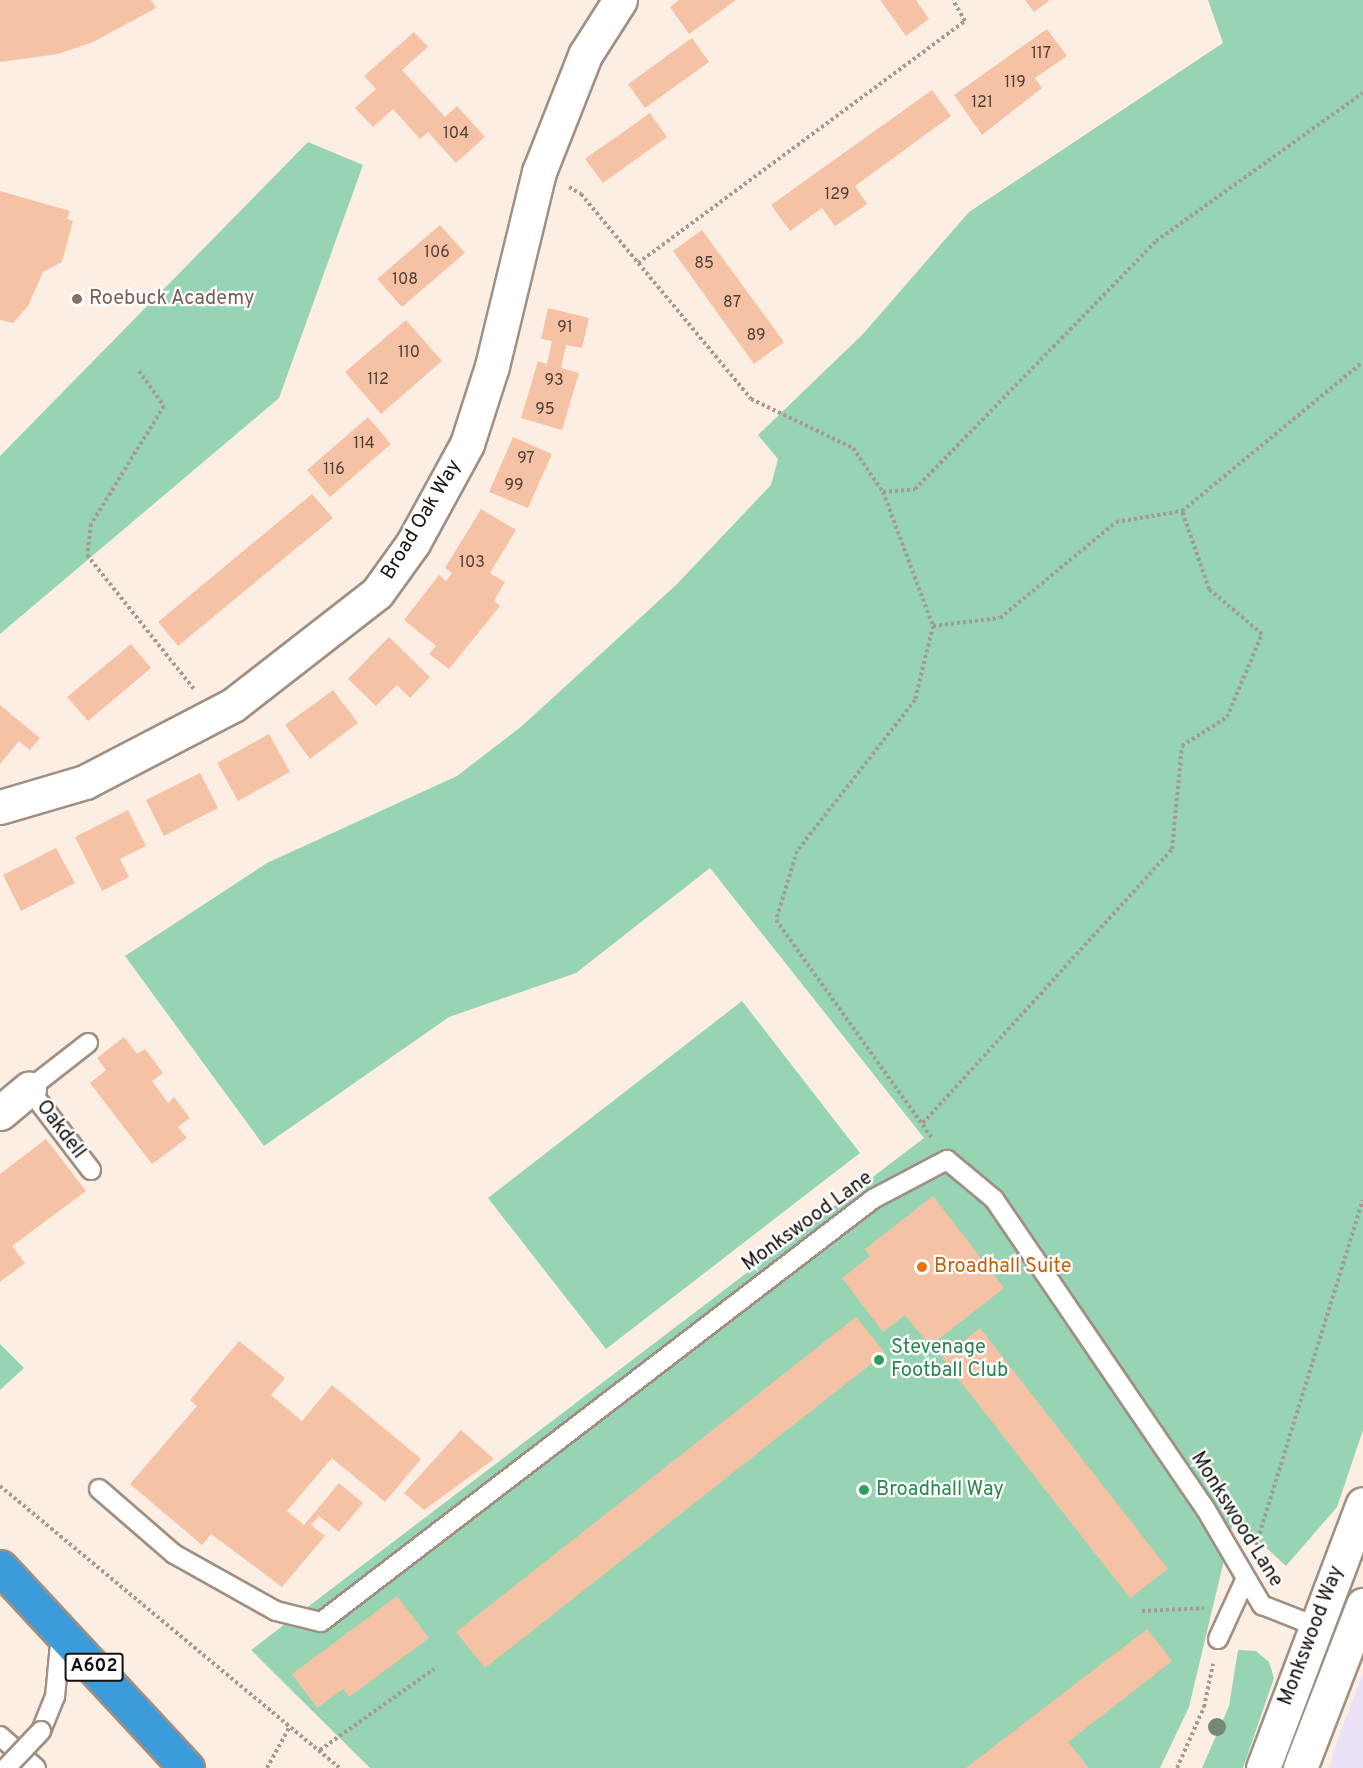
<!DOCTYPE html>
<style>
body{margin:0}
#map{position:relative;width:1363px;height:1768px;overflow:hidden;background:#fdeee3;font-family:Overpass,sans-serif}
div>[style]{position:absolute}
.commercial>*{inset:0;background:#ece2f7}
.green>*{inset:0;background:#96d4b3}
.building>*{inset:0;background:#f5c2a5}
.path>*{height:4px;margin-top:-2px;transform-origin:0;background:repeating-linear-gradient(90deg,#a59a91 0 3px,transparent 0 6px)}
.roads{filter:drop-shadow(2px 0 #a08f82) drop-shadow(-2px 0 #a08f82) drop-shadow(0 2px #a08f82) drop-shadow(0 -2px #a08f82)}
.lane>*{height:18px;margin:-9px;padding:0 9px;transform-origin:9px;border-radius:9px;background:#fff}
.street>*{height:33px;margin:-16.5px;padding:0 16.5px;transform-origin:16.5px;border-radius:16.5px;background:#fff}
.secondary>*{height:33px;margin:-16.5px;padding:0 16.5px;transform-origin:16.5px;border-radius:16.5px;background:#fff}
.highway>*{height:33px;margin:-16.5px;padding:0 16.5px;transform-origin:16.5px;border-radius:16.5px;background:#3b9bdb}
.bridges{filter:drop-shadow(2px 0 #a08f82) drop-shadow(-2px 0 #a08f82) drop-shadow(0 2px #a08f82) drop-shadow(0 -2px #a08f82)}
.lane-bridge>*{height:18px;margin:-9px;padding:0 9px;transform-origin:9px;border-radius:9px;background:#fff}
.trees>*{width:18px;height:18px;margin:-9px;border-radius:50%;background:#758778}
.dots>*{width:16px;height:16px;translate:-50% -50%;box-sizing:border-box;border:3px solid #fff;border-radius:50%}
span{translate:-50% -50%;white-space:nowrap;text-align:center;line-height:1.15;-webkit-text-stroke:4.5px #fff;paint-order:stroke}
.number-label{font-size:16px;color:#4e3c32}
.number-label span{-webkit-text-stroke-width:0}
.shield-label span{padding:2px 4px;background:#fff;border:2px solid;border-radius:4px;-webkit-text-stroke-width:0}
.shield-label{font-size:18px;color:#16100c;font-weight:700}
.education-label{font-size:20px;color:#785e54}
.left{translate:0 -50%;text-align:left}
.street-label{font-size:20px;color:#16100c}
.food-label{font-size:20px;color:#c56008}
.leisure-label{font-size:20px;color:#27864d}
</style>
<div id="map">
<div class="commercial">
<div style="clip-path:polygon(1363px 1673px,1363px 1768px,1329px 1768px,1336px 1744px)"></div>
</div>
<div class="green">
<div style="clip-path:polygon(1208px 0,1363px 0,1363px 1430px,1337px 1507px,1286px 1566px,1234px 1518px,1189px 1707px,1160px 1768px,370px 1768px,251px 1650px,924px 1138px,710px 868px,576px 973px,449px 1017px,264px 1146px,125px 956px,267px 863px,457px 776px,522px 726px,676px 585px,771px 485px,778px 459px,758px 435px,863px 334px,969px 212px,1223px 43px)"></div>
<div style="clip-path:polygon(308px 142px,363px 165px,279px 398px,0 634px,0 456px)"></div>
<div style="clip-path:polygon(742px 1001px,860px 1153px,606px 1349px,488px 1198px)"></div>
<div style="clip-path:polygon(0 1344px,24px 1368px,0 1390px)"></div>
<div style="clip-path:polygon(1238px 1650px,1256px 1651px,1269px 1662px,1274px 1678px,1243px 1768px,1202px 1768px,1229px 1706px)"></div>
</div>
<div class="building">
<div style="clip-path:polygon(0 0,151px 0,156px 8px,93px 42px,58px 54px,0 62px)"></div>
<div style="clip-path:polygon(679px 0,736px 0,689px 34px,670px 7px)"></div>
<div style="clip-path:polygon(880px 0,916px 0,929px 19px,906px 36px)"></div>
<div style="clip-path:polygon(1025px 0,1050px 0,1034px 12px)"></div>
<div style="clip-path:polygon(1047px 29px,1067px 56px,1035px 78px,1042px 88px,982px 135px,954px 95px)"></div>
<div style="clip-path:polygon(414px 32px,428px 47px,402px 70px,445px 117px,457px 106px,485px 137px,456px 163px,428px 132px,420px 139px,393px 109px,373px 127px,355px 108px,376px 89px,364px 76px)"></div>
<div style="clip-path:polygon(692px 38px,709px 62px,645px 108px,628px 84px)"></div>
<div style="clip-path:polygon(932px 90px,951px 116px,855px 186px,867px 204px,835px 226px,822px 208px,790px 231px,771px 205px)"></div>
<div style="clip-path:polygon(650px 113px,667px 137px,603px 183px,585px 159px)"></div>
<div style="clip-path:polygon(0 191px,70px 211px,67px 219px,73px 221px,62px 262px,43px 272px,28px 306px,13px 323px,0 320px)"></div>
<div style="clip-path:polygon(440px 225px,465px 253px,402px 307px,377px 279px)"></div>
<div style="clip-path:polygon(702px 230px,784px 342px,754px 364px,673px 251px)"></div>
<div style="clip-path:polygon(548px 308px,589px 318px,582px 348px,566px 345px,561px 368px,579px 373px,562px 430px,521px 418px,538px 361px,547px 364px,552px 341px,541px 339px)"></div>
<div style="clip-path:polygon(406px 320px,442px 361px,381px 414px,345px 372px)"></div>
<div style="clip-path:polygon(368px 417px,391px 444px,330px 497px,307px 470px)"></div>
<div style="clip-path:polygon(513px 437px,552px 454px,528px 508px,489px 492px)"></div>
<div style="clip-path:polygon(312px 494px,333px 518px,178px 646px,158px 622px)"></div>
<div style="clip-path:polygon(481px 509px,516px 530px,490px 573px,505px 582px,494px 601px,500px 606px,449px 669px,429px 654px,436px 646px,404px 620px,439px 575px,446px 581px,452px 573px,445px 568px)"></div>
<div style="clip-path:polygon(389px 637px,430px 677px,410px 698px,397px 685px,376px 706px,348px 679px)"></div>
<div style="clip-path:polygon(131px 644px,151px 668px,88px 721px,67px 697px)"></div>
<div style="clip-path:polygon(333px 690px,358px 723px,310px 759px,285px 725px)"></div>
<div style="clip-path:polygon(0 705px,40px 738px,30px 750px,19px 741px,0 764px)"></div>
<div style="clip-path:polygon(269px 734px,290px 772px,238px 801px,217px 763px)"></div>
<div style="clip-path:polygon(200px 773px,218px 808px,164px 836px,146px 800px)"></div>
<div style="clip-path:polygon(128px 810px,146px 846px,120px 859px,129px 877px,102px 891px,75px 837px)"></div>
<div style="clip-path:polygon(56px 848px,75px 883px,21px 911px,3px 875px)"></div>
<div style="clip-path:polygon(124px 1037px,137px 1054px,145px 1049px,163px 1073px,152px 1081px,168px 1103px,174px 1097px,190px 1118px,178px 1127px,187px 1138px,152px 1164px,90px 1083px,106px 1070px,97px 1058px)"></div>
<div style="clip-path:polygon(46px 1139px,86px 1191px,12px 1246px,25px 1263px,0 1282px,0 1174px)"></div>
<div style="clip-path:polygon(933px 1196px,1004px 1288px,930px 1346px,905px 1315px,883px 1332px,842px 1278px,870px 1256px,865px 1249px)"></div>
<div style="clip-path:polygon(856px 1317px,885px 1353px,485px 1668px,456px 1632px)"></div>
<div style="clip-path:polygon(980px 1328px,1168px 1569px,1130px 1598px,942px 1358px)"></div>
<div style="clip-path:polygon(239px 1341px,285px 1378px,271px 1395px,302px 1421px,332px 1385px,421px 1459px,385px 1502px,332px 1458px,287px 1511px,304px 1525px,339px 1483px,363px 1503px,339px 1532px,319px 1516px,311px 1525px,325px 1536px,282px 1587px,211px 1534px,202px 1545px,130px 1484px,197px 1406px,190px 1400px)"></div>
<div style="clip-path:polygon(461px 1430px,494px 1459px,424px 1510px,404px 1493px)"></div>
<div style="clip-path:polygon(397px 1596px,429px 1638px,349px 1697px,343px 1689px,317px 1708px,292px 1674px)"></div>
<div style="clip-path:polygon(1147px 1629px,1172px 1661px,1068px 1742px,1089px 1768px,966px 1768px)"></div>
</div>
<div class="path">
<div style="left:569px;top:187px;width:14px;rotate:30deg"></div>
<div style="left:581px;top:194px;width:266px;rotate:50.3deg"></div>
<div style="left:751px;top:399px;width:113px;rotate:25.7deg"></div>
<div style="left:853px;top:448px;width:53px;rotate:55.7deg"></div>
<div style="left:883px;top:492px;width:143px;rotate:69.5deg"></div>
<div style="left:933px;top:626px;width:76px;rotate:103.7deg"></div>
<div style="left:915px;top:700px;width:192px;rotate:128deg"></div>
<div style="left:797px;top:851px;width:72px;rotate:106.9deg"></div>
<div style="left:776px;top:920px;width:269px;rotate:54.4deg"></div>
<div style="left:638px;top:263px;width:407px;rotate:-36.5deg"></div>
<div style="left:965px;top:21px;width:24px;rotate:-120deg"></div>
<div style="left:139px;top:371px;width:43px;rotate:54.5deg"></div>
<div style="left:164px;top:406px;width:139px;rotate:121.7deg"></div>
<div style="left:91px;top:524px;width:31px;rotate:97deg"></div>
<div style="left:87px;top:555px;width:171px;rotate:51.4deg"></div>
<div style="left:883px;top:492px;width:32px;rotate:-5deg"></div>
<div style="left:915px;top:489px;width:346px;rotate:-45.8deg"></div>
<div style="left:1156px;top:241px;width:254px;rotate:-35.6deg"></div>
<div style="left:933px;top:626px;width:67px;rotate:-6.8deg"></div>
<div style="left:1000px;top:618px;width:151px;rotate:-39.6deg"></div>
<div style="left:1116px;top:522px;width:67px;rotate:-9.5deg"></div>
<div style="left:1182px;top:511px;width:234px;rotate:-39.5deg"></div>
<div style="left:923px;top:1123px;width:370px;rotate:-47.7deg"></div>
<div style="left:1172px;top:849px;width:103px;rotate:-84.5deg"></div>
<div style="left:1182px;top:746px;width:54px;rotate:-32.8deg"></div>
<div style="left:1227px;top:717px;width:90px;rotate:-67.1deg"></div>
<div style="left:1262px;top:634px;width:70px;rotate:-139.7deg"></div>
<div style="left:1209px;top:589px;width:83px;rotate:-109.1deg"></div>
<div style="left:0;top:1486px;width:442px;rotate:39.7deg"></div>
<div style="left:1256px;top:1545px;width:361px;rotate:-72.8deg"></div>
<div style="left:1142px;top:1611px;width:62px;rotate:-2.8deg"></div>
<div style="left:320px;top:1750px;width:140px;rotate:-35.4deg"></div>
<div style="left:267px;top:1768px;width:48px;rotate:-61.3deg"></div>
<div style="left:1177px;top:1768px;width:67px;rotate:-66.1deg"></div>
<div style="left:1204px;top:1707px;width:44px;rotate:-78.2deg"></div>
</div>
<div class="roads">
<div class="lane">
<div style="left:88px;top:1043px;width:75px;rotate:142.1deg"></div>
<div style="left:29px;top:1089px;width:102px;rotate:52.6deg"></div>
<div style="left:99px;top:1489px;width:99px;rotate:40.9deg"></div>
<div style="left:174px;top:1554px;width:117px;rotate:29.2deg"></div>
<div style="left:276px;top:1611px;width:46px;rotate:13.7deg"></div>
<div style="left:321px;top:1622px;width:695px;rotate:-37.46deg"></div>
<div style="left:873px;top:1199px;width:84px;rotate:-27.8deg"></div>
<div style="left:947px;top:1160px;width:61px;rotate:39.7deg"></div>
<div style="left:994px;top:1199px;width:374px;rotate:55.7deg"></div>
<div style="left:1205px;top:1508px;width:113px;rotate:59.6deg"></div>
<div style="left:1262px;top:1605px;width:57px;rotate:21.6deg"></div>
<div style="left:1218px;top:1639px;width:65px;rotate:-65.4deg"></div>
<div style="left:41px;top:1731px;width:37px;rotate:-68deg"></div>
<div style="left:55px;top:1697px;width:64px;rotate:-84.6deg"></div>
<div style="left:0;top:1736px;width:48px;rotate:41.6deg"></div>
</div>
<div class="street">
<div style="left:0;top:807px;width:89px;rotate:-16.4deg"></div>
<div style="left:85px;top:782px;width:167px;rotate:-27.5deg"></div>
<div style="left:233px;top:705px;width:182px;rotate:-37.9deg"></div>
<div style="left:377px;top:593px;width:62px;rotate:-54.2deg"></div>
<div style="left:413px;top:543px;width:113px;rotate:-61.4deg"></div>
<div style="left:467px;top:444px;width:82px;rotate:-72.2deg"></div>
<div style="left:492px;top:366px;width:200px;rotate:-76.4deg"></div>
<div style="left:539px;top:172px;width:126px;rotate:-68.5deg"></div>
<div style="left:585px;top:55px;width:65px;rotate:-57.5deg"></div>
<div style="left:0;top:1113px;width:38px;rotate:-40deg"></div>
</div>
<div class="secondary">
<div style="left:1263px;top:1768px;width:282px;rotate:-69.3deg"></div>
<div style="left:1300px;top:1768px;width:175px;rotate:-68.9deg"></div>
</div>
<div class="highway">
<div style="left:0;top:1567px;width:275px;rotate:47.1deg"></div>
</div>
</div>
<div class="bridges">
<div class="lane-bridge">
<div style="left:6px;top:1768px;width:51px;rotate:-46.6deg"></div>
</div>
</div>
<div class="trees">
<div style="left:1217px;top:1727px"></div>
</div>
<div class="dots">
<div style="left:77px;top:299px;background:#8d6e63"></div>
<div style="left:922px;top:1267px;background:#e8710a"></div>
<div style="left:879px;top:1360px;background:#2e9e5b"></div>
<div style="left:864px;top:1490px;background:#2e9e5b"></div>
</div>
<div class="number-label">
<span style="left:1041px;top:54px">117</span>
<span style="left:1015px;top:83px">119</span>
<span style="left:982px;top:103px">121</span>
<span style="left:456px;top:134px">104</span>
<span style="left:837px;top:195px">129</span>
<span style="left:437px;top:253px">106</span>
<span style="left:704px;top:264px">85</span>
<span style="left:405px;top:280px">108</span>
<span style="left:732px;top:303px">87</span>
<span style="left:565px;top:328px">91</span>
<span style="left:756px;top:336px">89</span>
<span style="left:409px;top:353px">110</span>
<span style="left:378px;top:380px">112</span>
<span style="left:554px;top:381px">93</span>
<span style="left:545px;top:410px">95</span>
<span style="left:364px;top:444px">114</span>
<span style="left:526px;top:459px">97</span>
<span style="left:334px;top:470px">116</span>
<span style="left:514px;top:486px">99</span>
<span style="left:472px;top:563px">103</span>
</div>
<div class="shield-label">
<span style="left:94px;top:1667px">A602</span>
</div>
<div class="education-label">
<span class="left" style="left:89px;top:299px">Roebuck Academy</span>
</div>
<div class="street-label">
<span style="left:422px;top:520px;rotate:-59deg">Broad Oak Way</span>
<span style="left:60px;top:1130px;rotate:53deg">Oakdell</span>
<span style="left:808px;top:1222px;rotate:-36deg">Monkswood Lane</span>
<span style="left:1236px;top:1520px;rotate:58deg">Monkswood Lane</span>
<span style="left:1312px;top:1636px;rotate:-69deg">Monkswood Way</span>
</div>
<div class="food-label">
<span class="left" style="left:934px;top:1267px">Broadhall Suite</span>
</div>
<div class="leisure-label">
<span class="left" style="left:891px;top:1360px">Stevenage<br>Football Club</span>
<span class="left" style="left:876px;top:1490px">Broadhall Way</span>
</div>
</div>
